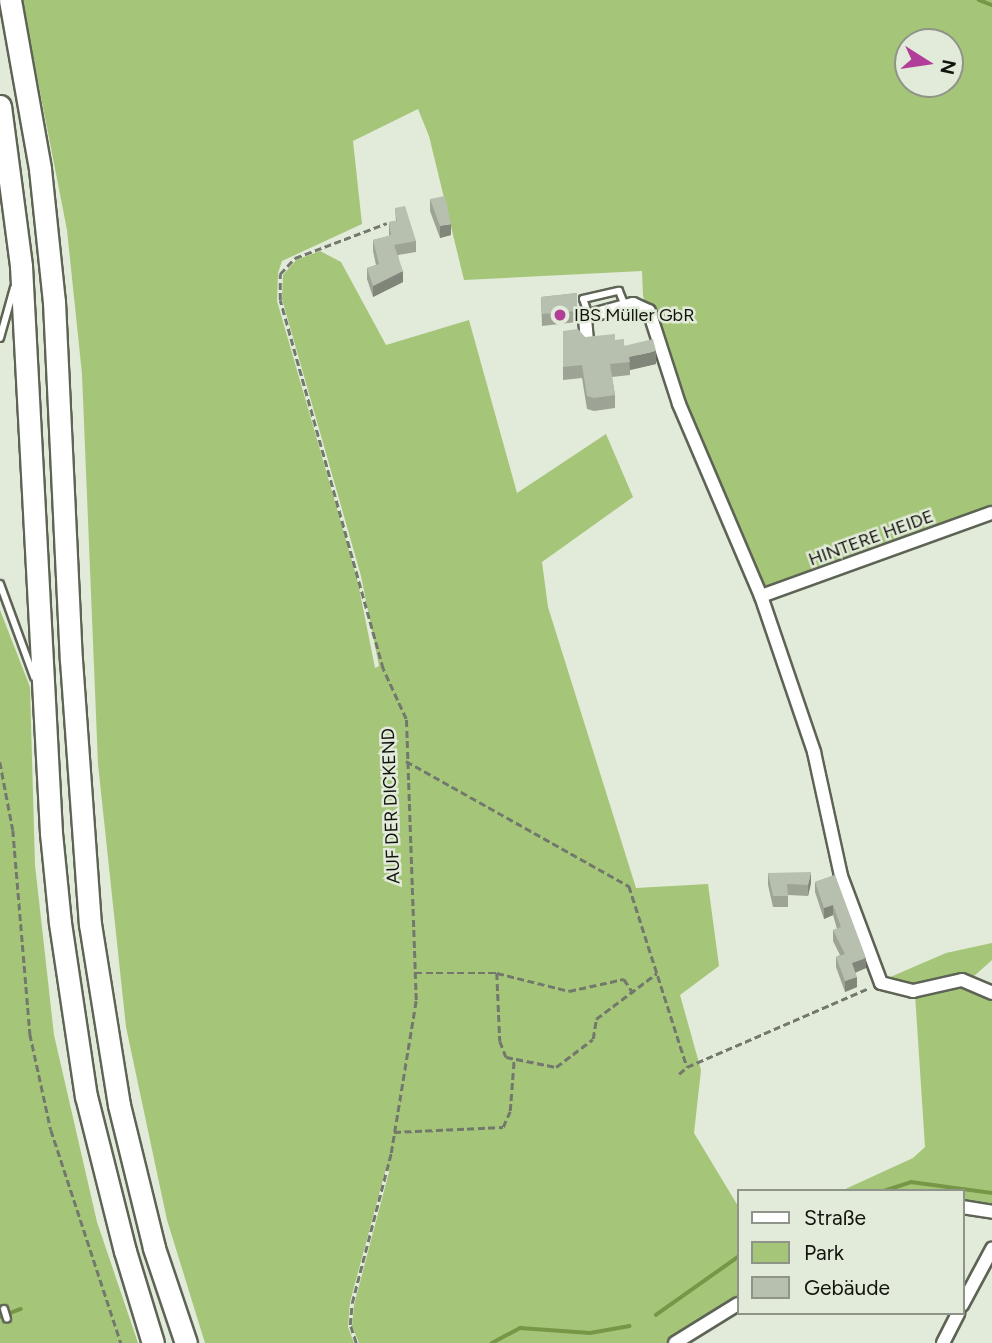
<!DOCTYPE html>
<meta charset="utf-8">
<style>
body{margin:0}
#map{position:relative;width:992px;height:1343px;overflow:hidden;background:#e2ead9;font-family:Figtree,sans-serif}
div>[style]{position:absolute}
.green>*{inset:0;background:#a5c579}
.stream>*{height:3.5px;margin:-1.75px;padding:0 1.75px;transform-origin:1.75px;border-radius:1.75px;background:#779746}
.path>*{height:2.5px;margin-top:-1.25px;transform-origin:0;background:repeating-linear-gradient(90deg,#73786d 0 7px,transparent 0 10.5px)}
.roads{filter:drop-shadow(2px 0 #5d6455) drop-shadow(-2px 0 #5d6455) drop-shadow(0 2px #5d6455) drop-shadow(0 -2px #5d6455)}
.lane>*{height:6px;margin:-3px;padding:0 3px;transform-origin:3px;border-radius:3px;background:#fff}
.street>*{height:12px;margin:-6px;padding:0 6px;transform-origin:6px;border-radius:6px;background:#fff}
.highway>*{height:21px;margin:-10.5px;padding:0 10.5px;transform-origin:10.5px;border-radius:10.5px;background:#fff}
.wall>*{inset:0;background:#9da496}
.shaded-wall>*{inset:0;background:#80867a}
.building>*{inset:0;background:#b7bfae}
.dots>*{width:19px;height:19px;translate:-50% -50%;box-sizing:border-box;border:4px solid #e2ead9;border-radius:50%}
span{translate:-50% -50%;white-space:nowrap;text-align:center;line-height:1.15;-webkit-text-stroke:5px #e2ead9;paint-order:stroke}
.poi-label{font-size:18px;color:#12140e}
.left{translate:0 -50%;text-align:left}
.street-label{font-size:18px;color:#12140e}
.legend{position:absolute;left:737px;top:1189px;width:228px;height:126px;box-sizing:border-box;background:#e2ead9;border:2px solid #8f9488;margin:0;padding:9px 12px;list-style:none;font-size:21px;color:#12140e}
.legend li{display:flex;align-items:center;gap:14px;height:35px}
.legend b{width:35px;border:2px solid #8f9488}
.north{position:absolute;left:894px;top:28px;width:70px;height:70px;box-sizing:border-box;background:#e2ead9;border:2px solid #8f9488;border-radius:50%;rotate:102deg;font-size:19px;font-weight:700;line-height:28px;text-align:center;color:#12140e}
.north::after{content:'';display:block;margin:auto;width:24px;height:32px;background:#b13e98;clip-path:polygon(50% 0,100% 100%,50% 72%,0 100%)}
</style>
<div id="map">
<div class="green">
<div style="clip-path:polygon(evenodd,22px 0,992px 0,992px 510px,763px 591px,683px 420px,643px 296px,642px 271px,464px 280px,429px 136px,418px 109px,353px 141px,362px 224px,282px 261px,278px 273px,277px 301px,357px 578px,375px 668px,379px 666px,361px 576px,282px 299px,283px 275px,296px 260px,320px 251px,341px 262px,386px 345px,469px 320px,517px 493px,606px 434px,633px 497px,542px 562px,548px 607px,636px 888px,708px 884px,719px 966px,680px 995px,701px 1070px,694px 1133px,738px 1206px,738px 1301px,669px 1343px,359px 1343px,352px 1326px,354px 1305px,389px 1172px,387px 1165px,350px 1302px,348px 1327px,354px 1343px,205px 1343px,167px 1220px,126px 1027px,98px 764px,82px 374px,67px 230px,22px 0,908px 42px,950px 42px,950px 84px,908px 84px,908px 42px)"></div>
<div style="clip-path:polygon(0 610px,30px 687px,35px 865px,54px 1035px,97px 1222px,138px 1343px,0 1343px)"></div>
<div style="clip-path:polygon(992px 943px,992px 960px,973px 977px,943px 978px,913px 987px,888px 978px,946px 953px)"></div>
<div style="clip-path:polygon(960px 983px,992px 996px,992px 1207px,962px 1204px,962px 1191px,841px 1191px,913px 1158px,925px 1147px,915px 994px)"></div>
</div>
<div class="stream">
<div style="left:979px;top:0;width:14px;rotate:21deg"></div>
<div style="left:884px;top:1191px;width:28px;rotate:-18deg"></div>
<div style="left:911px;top:1182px;width:82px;rotate:7.7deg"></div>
<div style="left:656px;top:1315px;width:100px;rotate:-35.3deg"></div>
<div style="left:0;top:1317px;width:22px;rotate:-21deg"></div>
<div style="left:492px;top:1343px;width:32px;rotate:-28deg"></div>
<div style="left:520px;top:1328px;width:70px;rotate:4.1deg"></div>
<div style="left:590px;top:1333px;width:40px;rotate:-10deg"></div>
</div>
<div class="path">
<div style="left:406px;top:761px;width:256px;rotate:29.3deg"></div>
<div style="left:629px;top:886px;width:190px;rotate:72.2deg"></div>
<div style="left:687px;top:1067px;width:198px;rotate:-23.5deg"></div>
<div style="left:0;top:762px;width:69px;rotate:79.2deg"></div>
<div style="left:13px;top:830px;width:205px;rotate:85.2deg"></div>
<div style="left:30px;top:1034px;width:98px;rotate:77.7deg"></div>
<div style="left:51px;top:1130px;width:224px;rotate:71.8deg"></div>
<div style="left:415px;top:973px;width:82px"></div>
<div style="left:497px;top:973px;width:74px;rotate:14deg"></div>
<div style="left:569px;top:991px;width:56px;rotate:-12.3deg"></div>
<div style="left:624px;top:979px;width:17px;rotate:57deg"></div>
<div style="left:497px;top:973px;width:68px;rotate:87.5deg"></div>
<div style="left:500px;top:1041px;width:17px;rotate:69deg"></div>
<div style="left:506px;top:1057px;width:51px;rotate:11.3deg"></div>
<div style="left:556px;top:1067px;width:46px;rotate:-37.1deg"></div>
<div style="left:593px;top:1039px;width:20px;rotate:-81deg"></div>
<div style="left:596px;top:1019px;width:76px;rotate:-37deg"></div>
<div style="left:679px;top:1074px;width:11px;rotate:-41deg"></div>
<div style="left:394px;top:1132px;width:109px;rotate:-2.6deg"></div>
<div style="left:503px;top:1127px;width:17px;rotate:-66deg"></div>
<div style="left:510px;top:1111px;width:52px;rotate:-85.6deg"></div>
<div style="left:356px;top:1343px;width:19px;rotate:-108deg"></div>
<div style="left:350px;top:1325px;width:22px;rotate:-85deg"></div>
<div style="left:352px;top:1303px;width:155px;rotate:-75.4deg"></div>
<div style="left:391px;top:1153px;width:155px;rotate:-80.7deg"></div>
<div style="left:416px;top:1000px;width:281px;rotate:-92deg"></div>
<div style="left:406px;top:719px;width:55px;rotate:-114.7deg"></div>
<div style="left:383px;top:669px;width:383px;rotate:-105.6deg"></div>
<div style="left:280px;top:300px;width:26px;rotate:-90deg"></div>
<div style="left:280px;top:274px;width:22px;rotate:-47deg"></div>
<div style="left:295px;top:258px;width:98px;rotate:-20.8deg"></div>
</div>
<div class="roads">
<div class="lane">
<div style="left:589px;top:316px;width:18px;rotate:-109deg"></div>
<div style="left:583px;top:299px;width:37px;rotate:-13deg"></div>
<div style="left:619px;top:291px;width:16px;rotate:68deg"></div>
<div style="left:0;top:338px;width:52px;rotate:-74.4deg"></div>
<div style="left:0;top:584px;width:99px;rotate:69.9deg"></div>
<div style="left:4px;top:1309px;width:10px;rotate:73deg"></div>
</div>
<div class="street">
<div style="left:587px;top:341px;width:24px;rotate:-95deg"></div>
<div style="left:585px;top:317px;width:50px;rotate:-15.2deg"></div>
<div style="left:633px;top:304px;width:17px;rotate:24deg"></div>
<div style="left:649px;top:311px;width:98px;rotate:72.1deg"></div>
<div style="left:679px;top:404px;width:209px;rotate:66.9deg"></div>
<div style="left:761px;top:596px;width:165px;rotate:71.2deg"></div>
<div style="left:814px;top:752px;width:127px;rotate:77.7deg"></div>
<div style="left:841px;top:876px;width:114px;rotate:69.5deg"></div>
<div style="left:881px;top:983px;width:33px;rotate:14deg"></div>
<div style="left:913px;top:991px;width:50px;rotate:-12.7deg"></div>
<div style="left:962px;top:980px;width:33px;rotate:23deg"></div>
<div style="left:761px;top:596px;width:245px;rotate:-19.8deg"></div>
<div style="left:962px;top:1207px;width:30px;rotate:9deg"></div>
<div style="left:962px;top:1305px;width:64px;rotate:-61.8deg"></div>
<div style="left:675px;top:1343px;width:74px;rotate:-31.8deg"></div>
<div style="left:943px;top:1343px;width:34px;rotate:-63deg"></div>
</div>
<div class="highway">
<div style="left:10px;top:0;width:172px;rotate:79.9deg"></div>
<div style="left:40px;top:169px;width:134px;rotate:84deg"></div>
<div style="left:54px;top:302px;width:358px;rotate:87.3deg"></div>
<div style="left:71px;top:660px;width:265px;rotate:85.9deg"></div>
<div style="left:90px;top:924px;width:183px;rotate:80.9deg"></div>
<div style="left:119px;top:1105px;width:147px;rotate:76.2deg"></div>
<div style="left:154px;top:1248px;width:100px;rotate:71.4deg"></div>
<div style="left:0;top:106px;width:161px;rotate:82.5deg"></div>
<div style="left:21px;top:266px;width:568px;rotate:86.97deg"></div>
<div style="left:51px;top:833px;width:90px;rotate:84.3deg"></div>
<div style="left:60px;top:923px;width:175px;rotate:81.5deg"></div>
<div style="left:86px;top:1096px;width:160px;rotate:75.9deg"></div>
<div style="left:125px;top:1251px;width:96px;rotate:73.1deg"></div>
</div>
</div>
<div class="wall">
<div style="clip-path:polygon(430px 199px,451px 235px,440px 238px,430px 211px)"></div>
<div style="clip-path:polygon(395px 208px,416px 241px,416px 252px,398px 255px,403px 282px,373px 297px,367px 279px,367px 268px,376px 265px,373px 251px,373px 240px,389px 236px,389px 222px,396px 221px)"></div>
<div style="clip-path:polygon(577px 293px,577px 322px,542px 326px,541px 297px)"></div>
<div style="clip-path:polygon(563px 331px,585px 337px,615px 340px,656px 364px,630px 370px,630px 375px,612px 377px,615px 395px,615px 408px,594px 411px,587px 409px,582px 378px,563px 380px)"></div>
<div style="clip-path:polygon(768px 873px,811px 883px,808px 896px,788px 895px,788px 907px,773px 907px,768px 885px)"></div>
<div style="clip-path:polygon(835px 875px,866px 968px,855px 973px,857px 987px,845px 992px,836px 967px,836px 957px,840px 955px,833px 941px,833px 930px,837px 929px,833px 915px,824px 919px,815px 892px,815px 882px)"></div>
</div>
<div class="shaded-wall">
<div style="clip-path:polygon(451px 224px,451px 235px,440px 238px,440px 226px)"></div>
<div style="clip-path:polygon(403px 271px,403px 282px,373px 297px,373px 286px)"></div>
<div style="clip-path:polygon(656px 351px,656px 364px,630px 370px,629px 357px)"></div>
<div style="clip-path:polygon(811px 872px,811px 883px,808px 896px,808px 885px)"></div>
<div style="clip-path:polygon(833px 905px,833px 915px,824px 919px,824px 908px)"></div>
<div style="clip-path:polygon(866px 958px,866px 968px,852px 974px,852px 963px)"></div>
<div style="clip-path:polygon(857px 977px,857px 987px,845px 992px,845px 981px)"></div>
</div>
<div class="building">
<div style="clip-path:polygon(445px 196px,451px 224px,440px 226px,430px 199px)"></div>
<div style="clip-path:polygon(405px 206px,416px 241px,394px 245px,403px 271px,373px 286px,367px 268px,379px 264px,373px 240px,391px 235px,389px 222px,397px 221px,395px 208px)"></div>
<div style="clip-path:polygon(577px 293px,577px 311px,542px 314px,541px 297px)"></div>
<div style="clip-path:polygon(578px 329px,585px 337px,615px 334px,615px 340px,624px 339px,624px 346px,653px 339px,656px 351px,629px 357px,630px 362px,610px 364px,615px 395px,594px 398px,587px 396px,582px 365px,563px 367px,563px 331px)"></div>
<div style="clip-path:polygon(811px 872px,808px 885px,787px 884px,788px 896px,773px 896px,768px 873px)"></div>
<div style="clip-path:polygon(835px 875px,866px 958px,852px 963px,857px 977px,845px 981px,836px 957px,845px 954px,833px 930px,841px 927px,833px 905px,824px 908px,815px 882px)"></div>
</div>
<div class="dots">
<div style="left:560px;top:315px;background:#b13e98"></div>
</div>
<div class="poi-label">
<span class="left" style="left:574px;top:315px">IBS Müller GbR</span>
</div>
<div class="street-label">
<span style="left:871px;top:538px;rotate:-20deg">HINTERE HEIDE</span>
<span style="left:391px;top:806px;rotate:-92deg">AUF DER DICKEND</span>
</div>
<ul class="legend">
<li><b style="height:9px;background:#fff"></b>Straße</li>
<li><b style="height:19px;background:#a5c579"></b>Park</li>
<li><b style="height:19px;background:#b7bfae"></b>Gebäude</li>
</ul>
<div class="north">N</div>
</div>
